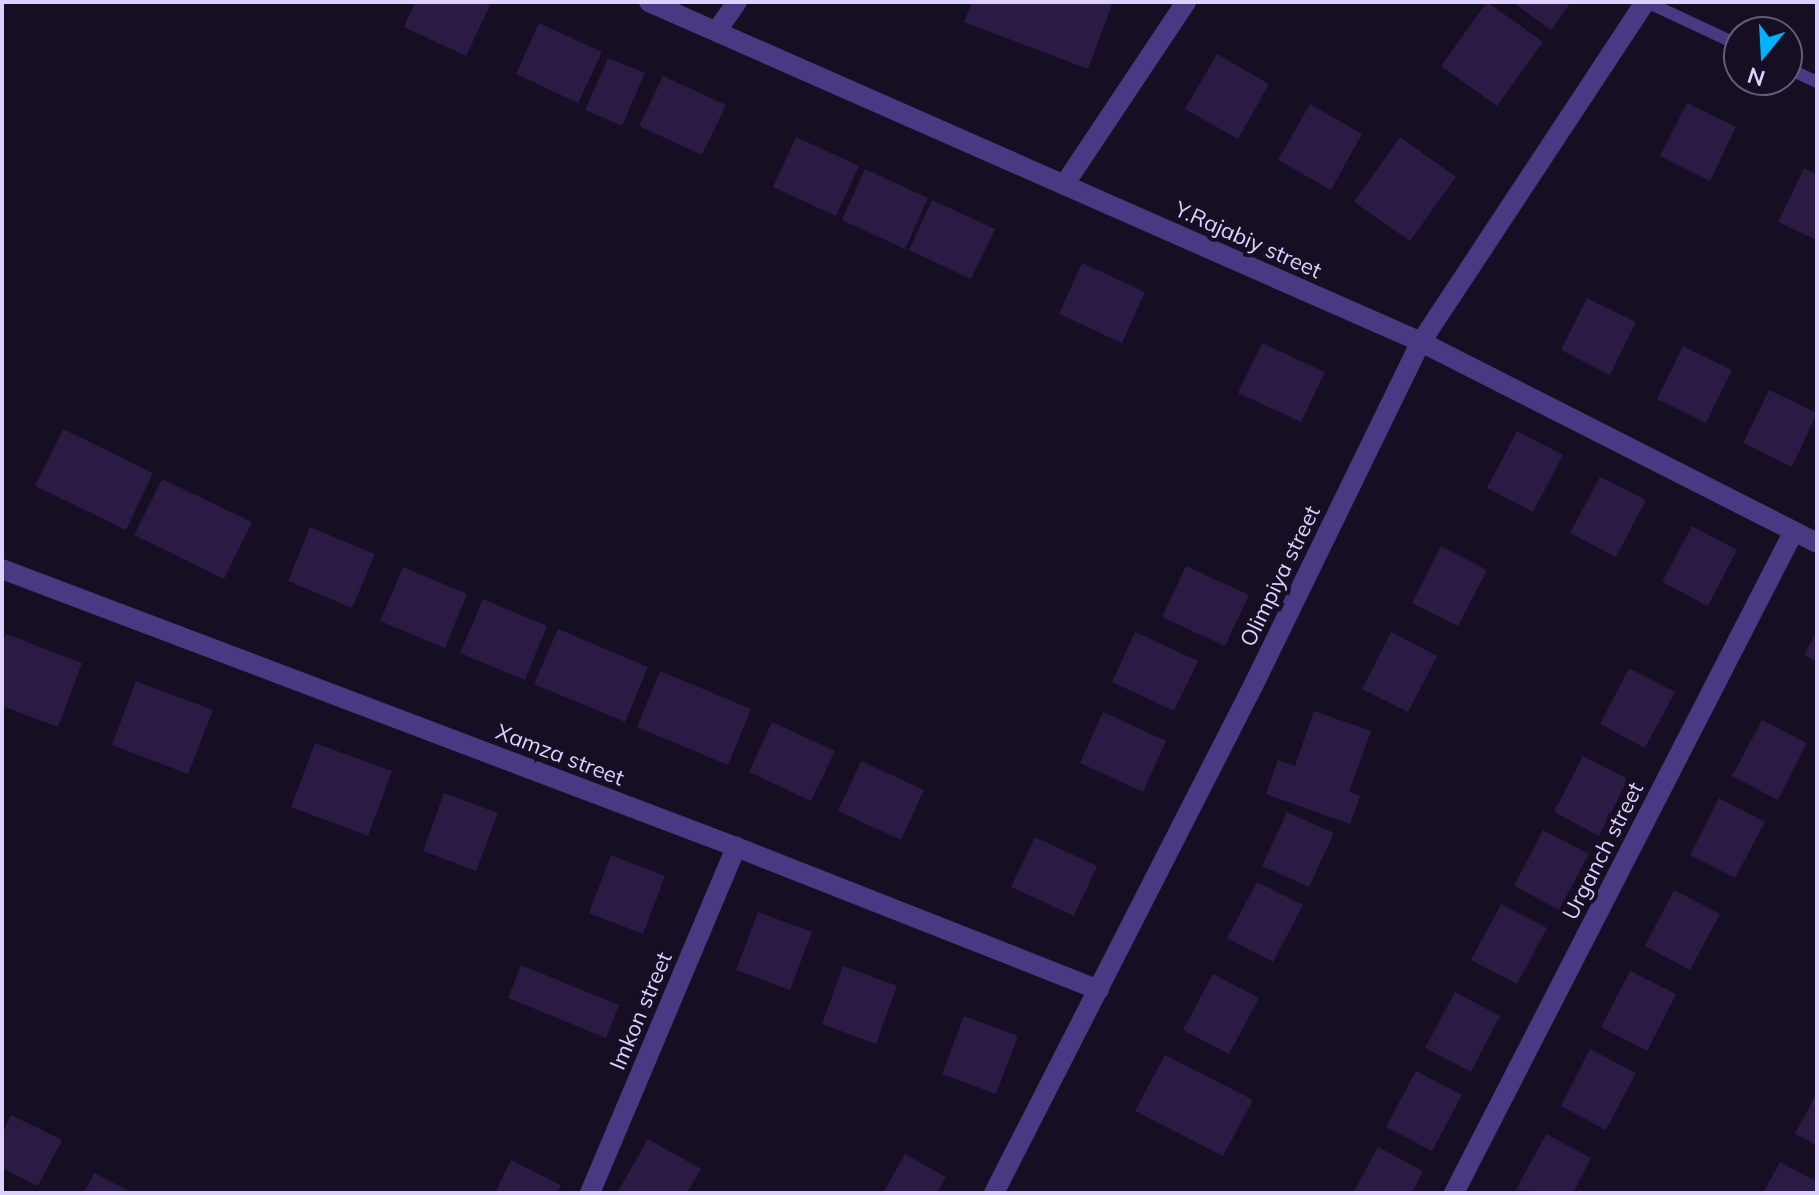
<!DOCTYPE html>
<style>
body{margin:0}
#map{position:relative;width:1819px;height:1195px;overflow:hidden;background:#160e23;font-family:Mulish,sans-serif}
div>[style]{position:absolute}
.building>*{inset:0;background:#2b1a44}
.service>*{height:12px;margin:-6px;padding:0 6px;transform-origin:6px;border-radius:6px;background:#4a3982}
.minor>*{height:20px;margin:-10px;padding:0 10px;transform-origin:10px;border-radius:10px;background:#4a3982}
.tertiary>*{height:20px;margin:-10px;padding:0 10px;transform-origin:10px;border-radius:10px;background:#4a3982}
span{translate:-50% -50%;white-space:nowrap;text-align:center;line-height:1.15;-webkit-text-stroke:8px #160e23;paint-order:stroke}
.street-label{font-size:22px;color:#ded0ff}
.frame{position:absolute;inset:0;border:4px solid #ded0ff;pointer-events:none}
.north{position:absolute;left:1723px;top:16px;width:80px;height:80px;box-sizing:border-box;background:#160e23;border:2px solid #665c7b;border-radius:50%;rotate:198deg;font-size:22px;font-weight:700;line-height:32px;text-align:center;color:#ded0ff}
.north::after{content:'';display:block;margin:auto;width:28px;height:36px;background:#01b1fa;clip-path:polygon(50% 0,100% 100%,50% 72%,0 100%)}
</style>
<div id="map">
<div class="building">
<div style="clip-path:polygon(415px 2px,482px 2px,490px 5px,466px 56px,404px 27px)"></div>
<div style="clip-path:polygon(972px 2px,1113px 2px,1088px 69px,964px 22px)"></div>
<div style="clip-path:polygon(1487px 2px,1543px 42px,1497px 106px,1441px 66px)"></div>
<div style="clip-path:polygon(1512px 2px,1571px 2px,1551px 30px)"></div>
<div style="clip-path:polygon(539px 23px,602px 52px,578px 103px,516px 74px)"></div>
<div style="clip-path:polygon(1217px 54px,1269px 84px,1238px 139px,1185px 109px)"></div>
<div style="clip-path:polygon(608px 58px,645px 73px,622px 126px,585px 110px)"></div>
<div style="clip-path:polygon(663px 76px,726px 105px,702px 155px,639px 126px)"></div>
<div style="clip-path:polygon(1687px 103px,1736px 127px,1710px 181px,1660px 156px)"></div>
<div style="clip-path:polygon(1310px 104px,1362px 134px,1331px 190px,1278px 160px)"></div>
<div style="clip-path:polygon(796px 137px,859px 166px,836px 216px,773px 187px)"></div>
<div style="clip-path:polygon(1400px 137px,1456px 177px,1410px 241px,1354px 202px)"></div>
<div style="clip-path:polygon(1804px 168px,1817px 175px,1817px 240px,1778px 222px)"></div>
<div style="clip-path:polygon(865px 169px,928px 198px,905px 249px,842px 220px)"></div>
<div style="clip-path:polygon(932px 200px,995px 229px,971px 279px,909px 250px)"></div>
<div style="clip-path:polygon(1082px 263px,1145px 292px,1122px 343px,1059px 314px)"></div>
<div style="clip-path:polygon(1587px 298px,1636px 322px,1610px 375px,1561px 350px)"></div>
<div style="clip-path:polygon(1262px 343px,1325px 372px,1301px 422px,1238px 393px)"></div>
<div style="clip-path:polygon(1683px 346px,1732px 370px,1706px 423px,1657px 399px)"></div>
<div style="clip-path:polygon(1769px 390px,1817px 413px,1792px 467px,1743px 443px)"></div>
<div style="clip-path:polygon(63px 429px,153px 473px,126px 530px,35px 486px)"></div>
<div style="clip-path:polygon(1517px 431px,1563px 455px,1533px 512px,1487px 488px)"></div>
<div style="clip-path:polygon(1600px 477px,1646px 500px,1616px 557px,1570px 533px)"></div>
<div style="clip-path:polygon(162px 479px,252px 522px,224px 579px,134px 535px)"></div>
<div style="clip-path:polygon(1692px 526px,1737px 550px,1708px 606px,1662px 582px)"></div>
<div style="clip-path:polygon(310px 527px,375px 554px,352px 608px,288px 581px)"></div>
<div style="clip-path:polygon(1441px 546px,1487px 570px,1458px 626px,1412px 603px)"></div>
<div style="clip-path:polygon(1186px 566px,1249px 595px,1225px 646px,1162px 617px)"></div>
<div style="clip-path:polygon(403px 567px,467px 594px,445px 648px,380px 621px)"></div>
<div style="clip-path:polygon(483px 599px,547px 626px,525px 680px,460px 653px)"></div>
<div style="clip-path:polygon(558px 629px,648px 667px,625px 722px,534px 684px)"></div>
<div style="clip-path:polygon(1817px 631px,1817px 662px,1804px 655px)"></div>
<div style="clip-path:polygon(1135px 632px,1198px 661px,1174px 711px,1112px 682px)"></div>
<div style="clip-path:polygon(1391px 632px,1437px 656px,1408px 712px,1362px 689px)"></div>
<div style="clip-path:polygon(6px 634px,82px 663px,58px 727px,2px 706px,2px 645px)"></div>
<div style="clip-path:polygon(1629px 668px,1675px 692px,1645px 748px,1600px 724px)"></div>
<div style="clip-path:polygon(660px 671px,751px 709px,728px 765px,637px 727px)"></div>
<div style="clip-path:polygon(136px 681px,213px 710px,188px 774px,112px 745px)"></div>
<div style="clip-path:polygon(1314px 711px,1371px 731px,1349px 792px,1360px 796px,1350px 824px,1266px 794px,1278px 760px,1295px 766px)"></div>
<div style="clip-path:polygon(1103px 712px,1166px 741px,1143px 792px,1080px 763px)"></div>
<div style="clip-path:polygon(1762px 720px,1807px 743px,1778px 800px,1732px 776px)"></div>
<div style="clip-path:polygon(772px 722px,835px 751px,811px 801px,749px 772px)"></div>
<div style="clip-path:polygon(315px 743px,392px 771px,368px 836px,291px 807px)"></div>
<div style="clip-path:polygon(1583px 756px,1628px 779px,1599px 836px,1554px 812px)"></div>
<div style="clip-path:polygon(861px 761px,924px 790px,901px 840px,838px 811px)"></div>
<div style="clip-path:polygon(444px 793px,498px 813px,476px 871px,423px 851px)"></div>
<div style="clip-path:polygon(1719px 798px,1765px 822px,1735px 878px,1690px 855px)"></div>
<div style="clip-path:polygon(1287px 812px,1334px 833px,1309px 887px,1262px 866px)"></div>
<div style="clip-path:polygon(1543px 830px,1589px 854px,1559px 910px,1514px 886px)"></div>
<div style="clip-path:polygon(1035px 837px,1097px 866px,1074px 916px,1011px 887px)"></div>
<div style="clip-path:polygon(611px 855px,665px 876px,643px 934px,589px 913px)"></div>
<div style="clip-path:polygon(1257px 882px,1303px 905px,1273px 962px,1227px 938px)"></div>
<div style="clip-path:polygon(1674px 890px,1720px 914px,1690px 970px,1645px 946px)"></div>
<div style="clip-path:polygon(1501px 904px,1547px 928px,1517px 984px,1471px 960px)"></div>
<div style="clip-path:polygon(758px 912px,812px 932px,790px 990px,736px 970px)"></div>
<div style="clip-path:polygon(521px 965px,619px 1005px,606px 1038px,508px 998px)"></div>
<div style="clip-path:polygon(843px 966px,897px 986px,876px 1044px,822px 1024px)"></div>
<div style="clip-path:polygon(1630px 971px,1676px 994px,1647px 1051px,1601px 1027px)"></div>
<div style="clip-path:polygon(1213px 974px,1259px 998px,1229px 1054px,1183px 1030px)"></div>
<div style="clip-path:polygon(1455px 992px,1500px 1016px,1471px 1072px,1425px 1048px)"></div>
<div style="clip-path:polygon(964px 1016px,1018px 1036px,996px 1094px,942px 1074px)"></div>
<div style="clip-path:polygon(1590px 1049px,1636px 1073px,1606px 1130px,1561px 1106px)"></div>
<div style="clip-path:polygon(1165px 1055px,1253px 1100px,1223px 1156px,1135px 1111px)"></div>
<div style="clip-path:polygon(1416px 1071px,1462px 1095px,1432px 1151px,1386px 1127px)"></div>
<div style="clip-path:polygon(1817px 1092px,1817px 1145px,1795px 1134px)"></div>
<div style="clip-path:polygon(11px 1115px,62px 1140px,38px 1186px,2px 1168px,2px 1134px)"></div>
<div style="clip-path:polygon(1546px 1134px,1591px 1158px,1573px 1193px,1516px 1190px)"></div>
<div style="clip-path:polygon(648px 1139px,701px 1169px,687px 1193px,617px 1193px)"></div>
<div style="clip-path:polygon(1378px 1147px,1423px 1171px,1412px 1193px,1353px 1193px)"></div>
<div style="clip-path:polygon(905px 1154px,946px 1177px,937px 1193px,883px 1193px)"></div>
<div style="clip-path:polygon(511px 1160px,561px 1185px,557px 1193px,495px 1193px)"></div>
<div style="clip-path:polygon(1780px 1162px,1817px 1182px,1817px 1193px,1763px 1193px)"></div>
<div style="clip-path:polygon(94px 1173px,133px 1193px,84px 1193px)"></div>
</div>
<div class="service">
<div style="left:1647px;top:2px;width:102px;rotate:25.1deg"></div>
<div style="left:1787px;top:68px;width:33px;rotate:25deg"></div>
</div>
<div class="minor">
<div style="left:718px;top:29px;width:33px;rotate:-55deg"></div>
<div style="left:1064px;top:185px;width:220px;rotate:-56.3deg"></div>
<div style="left:2px;top:569px;width:785px;rotate:20.74deg"></div>
<div style="left:736px;top:847px;width:390px;rotate:21.5deg"></div>
<div style="left:590px;top:1193px;width:376px;rotate:-67.1deg"></div>
<div style="left:994px;top:1193px;width:567px;rotate:-62.94deg"></div>
<div style="left:1252px;top:688px;width:385px;rotate:-64deg"></div>
<div style="left:1421px;top:342px;width:407px;rotate:-56.6deg"></div>
<div style="left:1454px;top:1193px;width:744px;rotate:-62.82deg"></div>
</div>
<div class="tertiary">
<div style="left:649px;top:2px;width:844px;rotate:23.77deg"></div>
<div style="left:1421px;top:342px;width:444px;rotate:26.9deg"></div>
</div>
<div class="street-label">
<span style="left:1248px;top:240px;rotate:24deg">Y.Rajabiy street</span>
<span style="left:1280px;top:576px;rotate:-64deg">Olimpiya street</span>
<span style="left:560px;top:755px;rotate:21deg">Xamza street</span>
<span style="left:1603px;top:851px;rotate:-63deg">Urganch street</span>
<span style="left:641px;top:1011px;rotate:-67deg">Imkon street</span>
</div>
<div class="frame"></div>
<div class="north">N</div>
</div>
